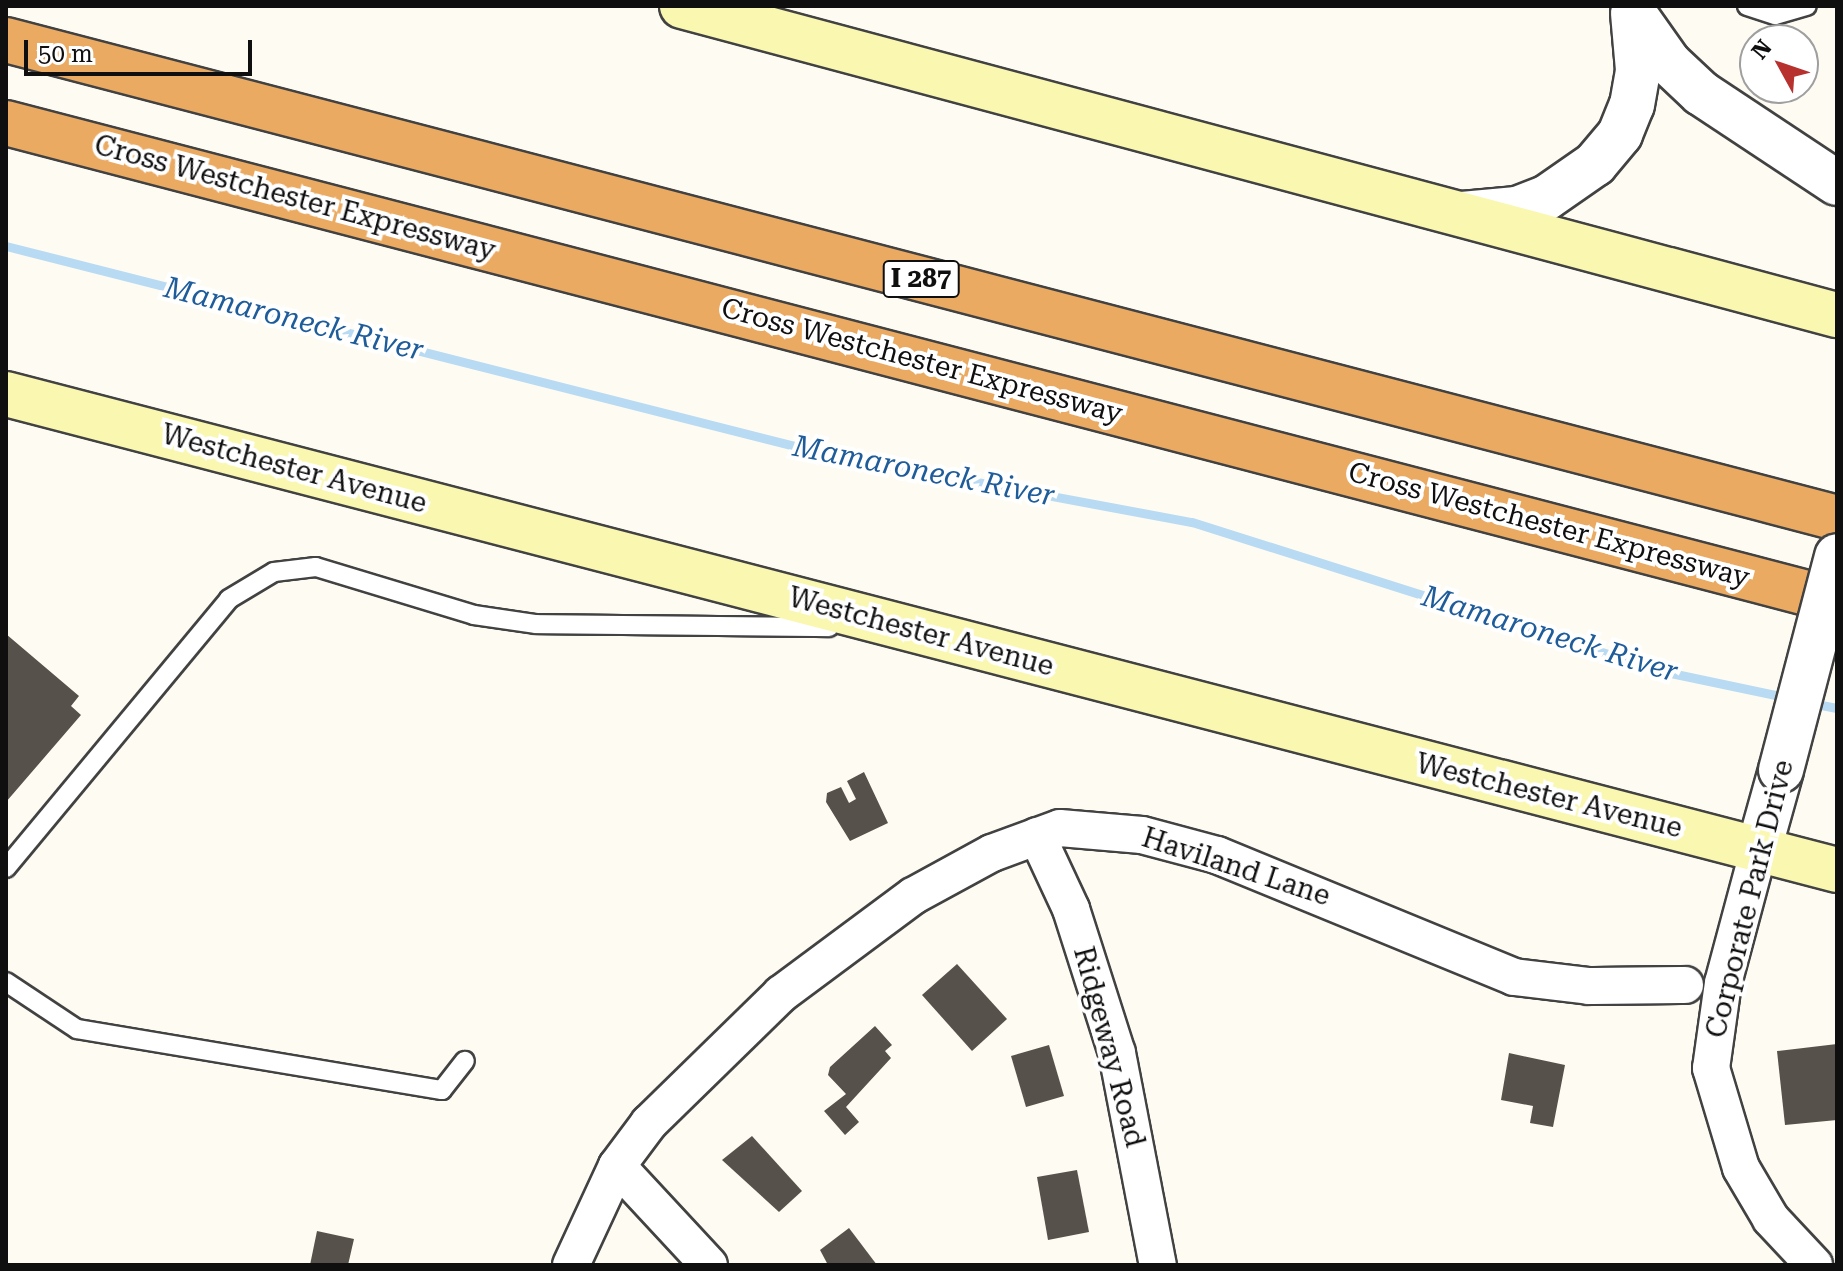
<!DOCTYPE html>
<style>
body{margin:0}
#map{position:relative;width:1843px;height:1271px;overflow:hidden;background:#fefcf2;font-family:"Roboto Serif",serif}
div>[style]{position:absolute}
.stream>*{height:9px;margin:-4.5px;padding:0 4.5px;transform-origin:4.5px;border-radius:4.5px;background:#b9daf3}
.building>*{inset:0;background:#57514c}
.roads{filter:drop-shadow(2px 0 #424242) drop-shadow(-2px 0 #424242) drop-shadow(0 2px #424242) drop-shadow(0 -2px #424242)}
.service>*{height:18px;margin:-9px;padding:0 9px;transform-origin:9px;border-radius:9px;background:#fff}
.minor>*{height:36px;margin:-18px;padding:0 18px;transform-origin:18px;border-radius:18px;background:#fff}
.tertiary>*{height:44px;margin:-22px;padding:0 22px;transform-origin:22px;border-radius:22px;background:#fff}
.secondary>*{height:44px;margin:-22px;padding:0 22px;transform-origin:22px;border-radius:22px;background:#faf7b1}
.motorway>*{height:44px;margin:-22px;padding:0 22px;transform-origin:22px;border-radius:22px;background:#ebaa62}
.bridges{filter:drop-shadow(2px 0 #424242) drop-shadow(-2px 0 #424242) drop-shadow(0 2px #424242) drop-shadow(0 -2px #424242)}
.tertiary-bridge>*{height:44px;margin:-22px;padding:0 22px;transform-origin:22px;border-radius:22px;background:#fff}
span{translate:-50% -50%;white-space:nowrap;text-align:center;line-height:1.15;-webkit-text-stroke:8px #fff;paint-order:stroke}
.shield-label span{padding:2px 6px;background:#fff;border:2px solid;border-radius:6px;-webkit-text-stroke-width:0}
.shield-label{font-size:26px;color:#0f0f0f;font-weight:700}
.street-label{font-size:28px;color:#0f0f0f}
.water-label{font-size:30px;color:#1f5c9a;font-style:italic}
.frame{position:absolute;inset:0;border:8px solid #0f0f0f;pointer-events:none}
.north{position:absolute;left:1739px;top:24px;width:80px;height:80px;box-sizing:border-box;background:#fff;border:2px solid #9f9f9f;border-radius:50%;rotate:310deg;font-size:22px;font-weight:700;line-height:32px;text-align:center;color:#0f0f0f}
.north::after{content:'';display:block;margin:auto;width:28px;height:36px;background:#b7312f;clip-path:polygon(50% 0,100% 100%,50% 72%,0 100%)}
.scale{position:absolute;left:24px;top:40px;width:228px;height:36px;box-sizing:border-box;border:4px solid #0f0f0f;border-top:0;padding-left:10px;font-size:24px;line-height:28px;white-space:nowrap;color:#0f0f0f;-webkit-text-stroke:6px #fff;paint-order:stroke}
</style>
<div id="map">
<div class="stream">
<div style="left:6px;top:246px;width:842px;rotate:14.23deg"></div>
<div style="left:822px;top:453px;width:376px;rotate:10.6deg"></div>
<div style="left:1192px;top:522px;width:497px;rotate:17.6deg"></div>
<div style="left:1666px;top:672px;width:126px;rotate:11.9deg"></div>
<div style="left:1811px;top:703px;width:26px;rotate:11deg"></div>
</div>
<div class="building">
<div style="clip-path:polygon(6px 634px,79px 696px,71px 706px,81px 715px,6px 802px)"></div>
<div style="clip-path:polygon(864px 772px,888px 823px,850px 841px,826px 802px,827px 793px,841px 787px,849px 803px,856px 799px,847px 781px)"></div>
<div style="clip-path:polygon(957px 964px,1007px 1019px,972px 1051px,922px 995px)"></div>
<div style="clip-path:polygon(875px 1026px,892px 1045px,885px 1051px,891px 1058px,846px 1107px,859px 1122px,845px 1135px,824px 1111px,846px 1094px,828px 1075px,830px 1067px)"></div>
<div style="clip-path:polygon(1837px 1044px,1837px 1120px,1785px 1125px,1777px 1051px)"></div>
<div style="clip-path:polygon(1049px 1045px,1064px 1096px,1026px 1107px,1011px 1056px)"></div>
<div style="clip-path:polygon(1509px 1053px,1565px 1065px,1553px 1127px,1530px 1123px,1533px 1106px,1501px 1100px)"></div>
<div style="clip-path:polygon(752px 1136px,802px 1191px,779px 1212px,722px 1160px)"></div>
<div style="clip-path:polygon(1077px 1170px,1089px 1232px,1048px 1240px,1037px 1177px)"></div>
<div style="clip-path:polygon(849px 1228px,877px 1265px,828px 1265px,820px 1250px)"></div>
<div style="clip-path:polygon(317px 1231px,354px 1239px,348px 1265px,310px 1265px)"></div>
</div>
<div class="roads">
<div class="service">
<div style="left:1747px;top:6px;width:29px;rotate:18deg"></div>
<div style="left:1775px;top:15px;width:33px;rotate:-16deg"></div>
<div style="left:6px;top:868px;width:349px;rotate:-50.3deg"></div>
<div style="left:229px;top:599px;width:52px;rotate:-31deg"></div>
<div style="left:274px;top:572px;width:42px;rotate:-6.8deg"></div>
<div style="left:316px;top:567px;width:165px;rotate:16.9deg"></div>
<div style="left:474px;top:615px;width:63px;rotate:8.3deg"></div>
<div style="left:536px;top:624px;width:293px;rotate:0.6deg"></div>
<div style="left:6px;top:982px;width:85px;rotate:33.5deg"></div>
<div style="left:77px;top:1029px;width:370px;rotate:9.5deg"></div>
<div style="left:442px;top:1090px;width:37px;rotate:-52deg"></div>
</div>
<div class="minor">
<div style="left:1037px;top:836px;width:81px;rotate:65deg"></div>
<div style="left:1071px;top:909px;width:151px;rotate:72.3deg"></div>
<div style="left:1117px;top:1053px;width:216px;rotate:79.1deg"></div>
<div style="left:1759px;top:849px;width:139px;rotate:105deg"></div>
<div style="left:1723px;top:983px;width:86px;rotate:98deg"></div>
<div style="left:1711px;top:1068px;width:104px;rotate:73.3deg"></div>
<div style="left:1741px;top:1168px;width:59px;rotate:59.5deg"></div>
<div style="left:1771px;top:1219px;width:63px;rotate:46.9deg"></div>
<div style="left:617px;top:1166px;width:135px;rotate:47.1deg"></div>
<div style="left:571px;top:1265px;width:109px;rotate:-65.1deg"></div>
<div style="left:617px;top:1166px;width:54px;rotate:-53.3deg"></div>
<div style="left:649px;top:1123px;width:185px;rotate:-44.3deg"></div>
<div style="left:781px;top:994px;width:164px;rotate:-36.6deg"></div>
<div style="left:913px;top:896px;width:90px;rotate:-28.6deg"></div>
<div style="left:992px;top:853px;width:72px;rotate:-20.2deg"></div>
<div style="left:1060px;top:828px;width:82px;rotate:4.9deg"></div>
<div style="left:1142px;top:835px;width:78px;rotate:14.9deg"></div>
<div style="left:1217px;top:855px;width:321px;rotate:22.3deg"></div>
<div style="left:1514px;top:977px;width:76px;rotate:6.8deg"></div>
<div style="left:1589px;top:986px;width:96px;rotate:-0.6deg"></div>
</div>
<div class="tertiary">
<div style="left:1635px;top:15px;width:59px;rotate:54.7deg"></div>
<div style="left:1669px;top:63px;width:44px;rotate:43.2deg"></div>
<div style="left:1701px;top:93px;width:163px;rotate:33.5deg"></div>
<div style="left:1462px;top:214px;width:55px;rotate:-5.2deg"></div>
<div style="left:1517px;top:209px;width:31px;rotate:-21deg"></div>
<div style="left:1546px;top:198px;width:60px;rotate:-34.8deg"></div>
<div style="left:1595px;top:164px;width:39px;rotate:-50deg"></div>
<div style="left:1620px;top:134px;width:31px;rotate:-68deg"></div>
<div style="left:1632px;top:105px;width:36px;rotate:-80deg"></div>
<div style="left:1638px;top:70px;width:57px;rotate:-95deg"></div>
<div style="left:1759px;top:849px;width:82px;rotate:-74.4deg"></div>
</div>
<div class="secondary">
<div style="left:682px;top:6px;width:1196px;rotate:14.98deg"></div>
<div style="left:6px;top:394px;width:1892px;rotate:14.57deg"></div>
</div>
<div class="motorway">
<div style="left:6px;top:40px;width:1892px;rotate:14.63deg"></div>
<div style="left:6px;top:123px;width:1892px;rotate:14.63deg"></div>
</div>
</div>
<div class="bridges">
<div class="tertiary-bridge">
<div style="left:1781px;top:770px;width:221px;rotate:-75.3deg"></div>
</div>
</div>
<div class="shield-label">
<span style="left:921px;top:279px">I 287</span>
</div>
<div class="street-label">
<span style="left:295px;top:198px;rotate:15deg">Cross Westchester Expressway</span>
<span style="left:922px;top:361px;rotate:15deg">Cross Westchester Expressway</span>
<span style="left:294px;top:469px;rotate:15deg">Westchester Avenue</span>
<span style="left:1549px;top:525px;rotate:15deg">Cross Westchester Expressway</span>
<span style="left:921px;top:632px;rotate:15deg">Westchester Avenue</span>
<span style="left:1549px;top:796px;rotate:14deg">Westchester Avenue</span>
<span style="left:1236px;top:867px;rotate:18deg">Haviland Lane</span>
<span style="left:1750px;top:899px;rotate:-76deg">Corporate Park Drive</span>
<span style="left:1109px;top:1047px;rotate:75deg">Ridgeway Road</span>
</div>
<div class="water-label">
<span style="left:294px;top:319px;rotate:14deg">Mamaroneck River</span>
<span style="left:924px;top:471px;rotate:11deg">Mamaroneck River</span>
<span style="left:1550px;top:634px;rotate:17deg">Mamaroneck River</span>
</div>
<div class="frame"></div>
<div class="north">N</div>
<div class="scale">50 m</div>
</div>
